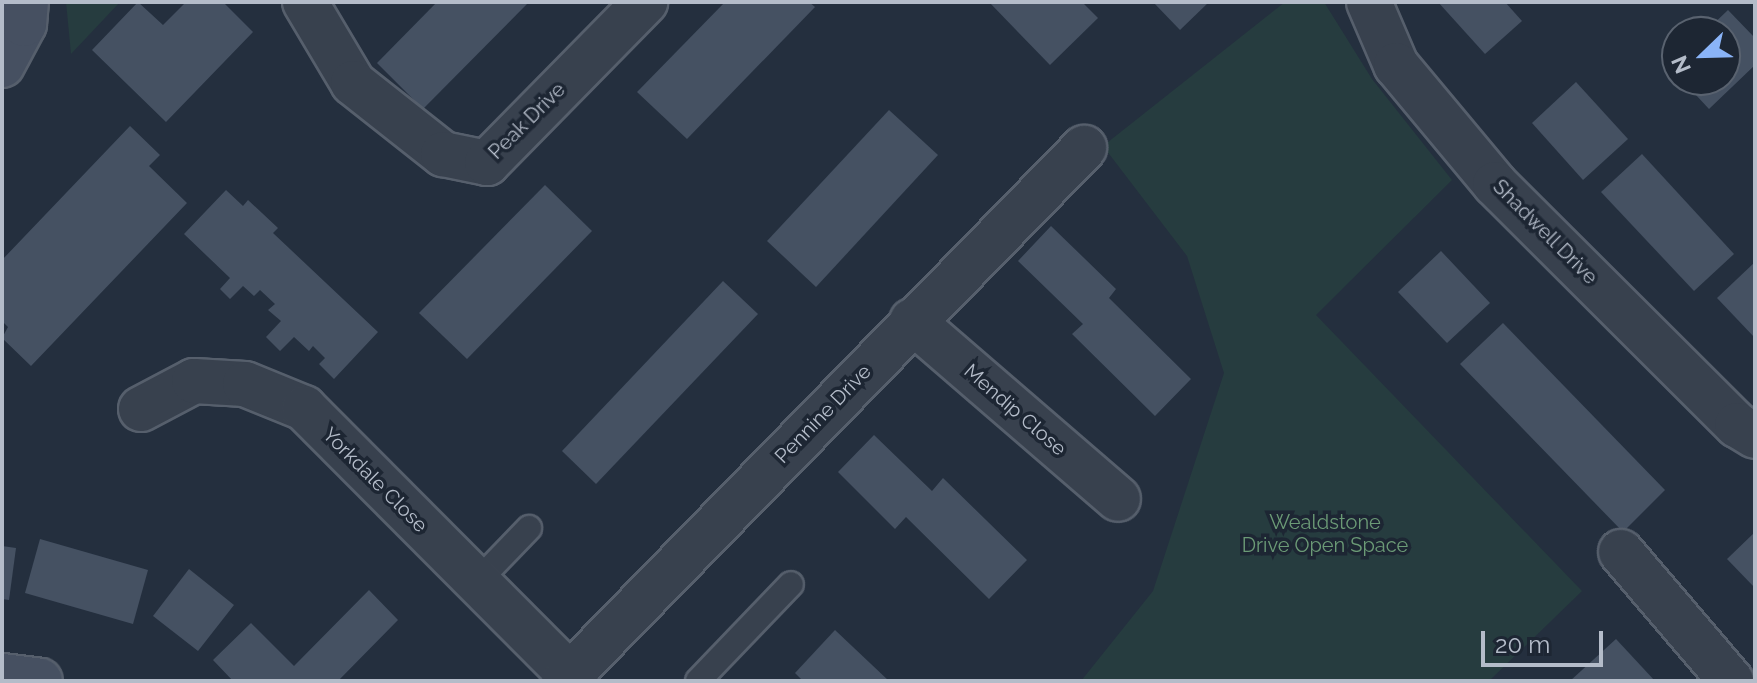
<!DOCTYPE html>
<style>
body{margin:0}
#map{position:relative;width:1757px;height:683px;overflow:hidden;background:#242f3e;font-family:Raleway,sans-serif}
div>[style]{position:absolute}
.green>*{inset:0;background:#263c3f}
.building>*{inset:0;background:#455162}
.roads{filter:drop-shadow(2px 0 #565f6c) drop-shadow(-2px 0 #565f6c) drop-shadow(0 2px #565f6c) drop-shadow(0 -2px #565f6c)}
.lane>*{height:24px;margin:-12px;padding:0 12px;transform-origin:12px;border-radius:12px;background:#38414e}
.street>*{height:44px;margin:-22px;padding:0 22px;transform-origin:22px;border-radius:22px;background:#38414e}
.secondary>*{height:44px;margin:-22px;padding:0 22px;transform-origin:22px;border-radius:22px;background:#465061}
span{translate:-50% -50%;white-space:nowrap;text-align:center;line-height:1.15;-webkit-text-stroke:7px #1d2633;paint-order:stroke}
.street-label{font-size:20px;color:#b4bcc9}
.park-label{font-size:20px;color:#6b9a76}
.frame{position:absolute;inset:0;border:4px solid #b4bcc9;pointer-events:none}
.north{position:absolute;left:1661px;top:16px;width:80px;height:80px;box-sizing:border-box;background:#1d2633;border:2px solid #59626f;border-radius:50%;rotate:247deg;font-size:22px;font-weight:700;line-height:32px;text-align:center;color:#b4bcc9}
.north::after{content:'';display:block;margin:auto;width:28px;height:36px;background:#8ab4f8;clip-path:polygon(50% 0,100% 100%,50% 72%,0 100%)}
.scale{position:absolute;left:1481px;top:631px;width:122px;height:36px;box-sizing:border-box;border:4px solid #b4bcc9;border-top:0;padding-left:10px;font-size:24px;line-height:28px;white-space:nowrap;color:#b4bcc9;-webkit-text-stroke:6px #1d2633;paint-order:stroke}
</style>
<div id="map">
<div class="green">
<div style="clip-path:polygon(66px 2px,120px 2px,71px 54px)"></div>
<div style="clip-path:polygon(1285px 2px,1324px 2px,1372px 79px,1452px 180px,1316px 315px,1582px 591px,1489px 681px,1081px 681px,1153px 591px,1224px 373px,1187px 256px,1103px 146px)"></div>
</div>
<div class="building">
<div style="clip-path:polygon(138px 2px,163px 25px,186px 2px,223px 2px,253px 32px,166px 122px,92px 50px)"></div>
<div style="clip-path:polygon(437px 2px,529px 2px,423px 109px,377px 63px)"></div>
<div style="clip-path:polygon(725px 2px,809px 2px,815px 7px,687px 139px,637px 92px)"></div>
<div style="clip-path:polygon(989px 2px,1082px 2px,1098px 18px,1050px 65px)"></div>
<div style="clip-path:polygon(1153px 2px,1209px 2px,1180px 30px)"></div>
<div style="clip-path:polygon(1438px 2px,1505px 2px,1522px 21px,1485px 54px)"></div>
<div style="clip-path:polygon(1728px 10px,1755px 38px,1755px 65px,1709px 109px,1682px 80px,1725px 80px,1725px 32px,1705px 32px)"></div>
<div style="clip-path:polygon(1576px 82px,1628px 139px,1583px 180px,1532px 123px)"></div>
<div style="clip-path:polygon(889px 110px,938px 155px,816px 287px,767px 241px)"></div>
<div style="clip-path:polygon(130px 126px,160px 155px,149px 166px,187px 203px,31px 366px,2px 338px,8px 327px,2px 321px,2px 260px)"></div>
<div style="clip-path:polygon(1642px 154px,1734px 254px,1694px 291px,1601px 192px)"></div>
<div style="clip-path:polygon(545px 185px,592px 231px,467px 359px,419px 313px)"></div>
<div style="clip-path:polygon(226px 190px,243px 206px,248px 200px,278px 228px,273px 233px,378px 332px,334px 379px,319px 364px,325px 358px,313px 346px,309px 351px,294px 337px,280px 351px,266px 337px,281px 321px,268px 310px,275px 304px,260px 290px,254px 296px,243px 286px,230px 299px,220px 289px,230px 278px,184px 234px)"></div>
<div style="clip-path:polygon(1051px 226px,1116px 289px,1109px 298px,1191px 379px,1155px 416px,1072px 334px,1083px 324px,1018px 261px)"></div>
<div style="clip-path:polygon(1441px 251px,1490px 303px,1447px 343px,1398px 292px)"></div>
<div style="clip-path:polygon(1755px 262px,1755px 338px,1717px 298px)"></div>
<div style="clip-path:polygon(723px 281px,758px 314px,596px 484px,562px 451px)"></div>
<div style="clip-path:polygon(1503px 323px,1665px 490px,1623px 532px,1460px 364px)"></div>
<div style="clip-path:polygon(874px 435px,932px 491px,943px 478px,1027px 560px,989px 599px,906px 517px,895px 529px,838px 472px)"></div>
<div style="clip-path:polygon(1755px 532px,1755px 588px,1727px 559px)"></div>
<div style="clip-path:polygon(40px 539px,148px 570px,133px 624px,25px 593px)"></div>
<div style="clip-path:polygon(2px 546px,16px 548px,9px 600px,2px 599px)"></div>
<div style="clip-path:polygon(189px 569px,234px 605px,198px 651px,153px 616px)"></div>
<div style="clip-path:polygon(369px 590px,398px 620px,338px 681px,233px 681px,213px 660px,251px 623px,294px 666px)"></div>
<div style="clip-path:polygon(835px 630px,889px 681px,803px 681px,795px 673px)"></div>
<div style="clip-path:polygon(1616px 639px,1655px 681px,1570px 681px)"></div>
</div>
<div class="roads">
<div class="lane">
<div style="left:477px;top:582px;width:75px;rotate:-46.1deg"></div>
<div style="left:698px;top:681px;width:134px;rotate:-46.2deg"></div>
</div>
<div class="street">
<div style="left:305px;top:2px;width:94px;rotate:59.3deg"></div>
<div style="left:353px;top:83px;width:115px;rotate:38.3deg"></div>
<div style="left:443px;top:154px;width:45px;rotate:11.6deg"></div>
<div style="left:487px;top:163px;width:226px;rotate:-45.5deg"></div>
<div style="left:1369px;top:2px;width:69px;rotate:66.8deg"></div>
<div style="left:1396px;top:65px;width:155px;rotate:50.2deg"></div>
<div style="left:1495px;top:184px;width:342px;rotate:44.9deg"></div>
<div style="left:1737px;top:425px;width:21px;rotate:31deg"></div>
<div style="left:912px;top:321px;width:272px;rotate:40.8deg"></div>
<div style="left:141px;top:409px;width:60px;rotate:-27.8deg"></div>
<div style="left:194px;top:381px;width:51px;rotate:3.4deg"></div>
<div style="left:245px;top:384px;width:64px;rotate:22.1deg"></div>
<div style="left:304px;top:408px;width:385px;rotate:45.1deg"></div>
<div style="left:1621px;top:552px;width:170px;rotate:49.5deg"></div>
<div style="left:564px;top:681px;width:745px;rotate:-45.71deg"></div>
</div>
<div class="secondary">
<div style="left:2px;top:65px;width:47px;rotate:-61.8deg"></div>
<div style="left:24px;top:24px;width:22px;rotate:-85deg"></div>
<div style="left:2px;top:676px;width:38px;rotate:7deg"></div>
</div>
</div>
<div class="street-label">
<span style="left:527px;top:121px;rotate:-45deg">Peak Drive</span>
<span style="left:1545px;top:232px;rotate:45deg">Shadwell Drive</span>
<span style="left:1015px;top:410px;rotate:41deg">Mendip Close</span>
<span style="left:823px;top:414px;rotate:-46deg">Pennine Drive</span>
<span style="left:375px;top:480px;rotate:45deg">Yorkdale Close</span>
</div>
<div class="park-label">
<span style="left:1325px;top:534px">Wealdstone<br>Drive Open Space</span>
</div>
<div class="frame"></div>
<div class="north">N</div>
<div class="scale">20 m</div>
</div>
